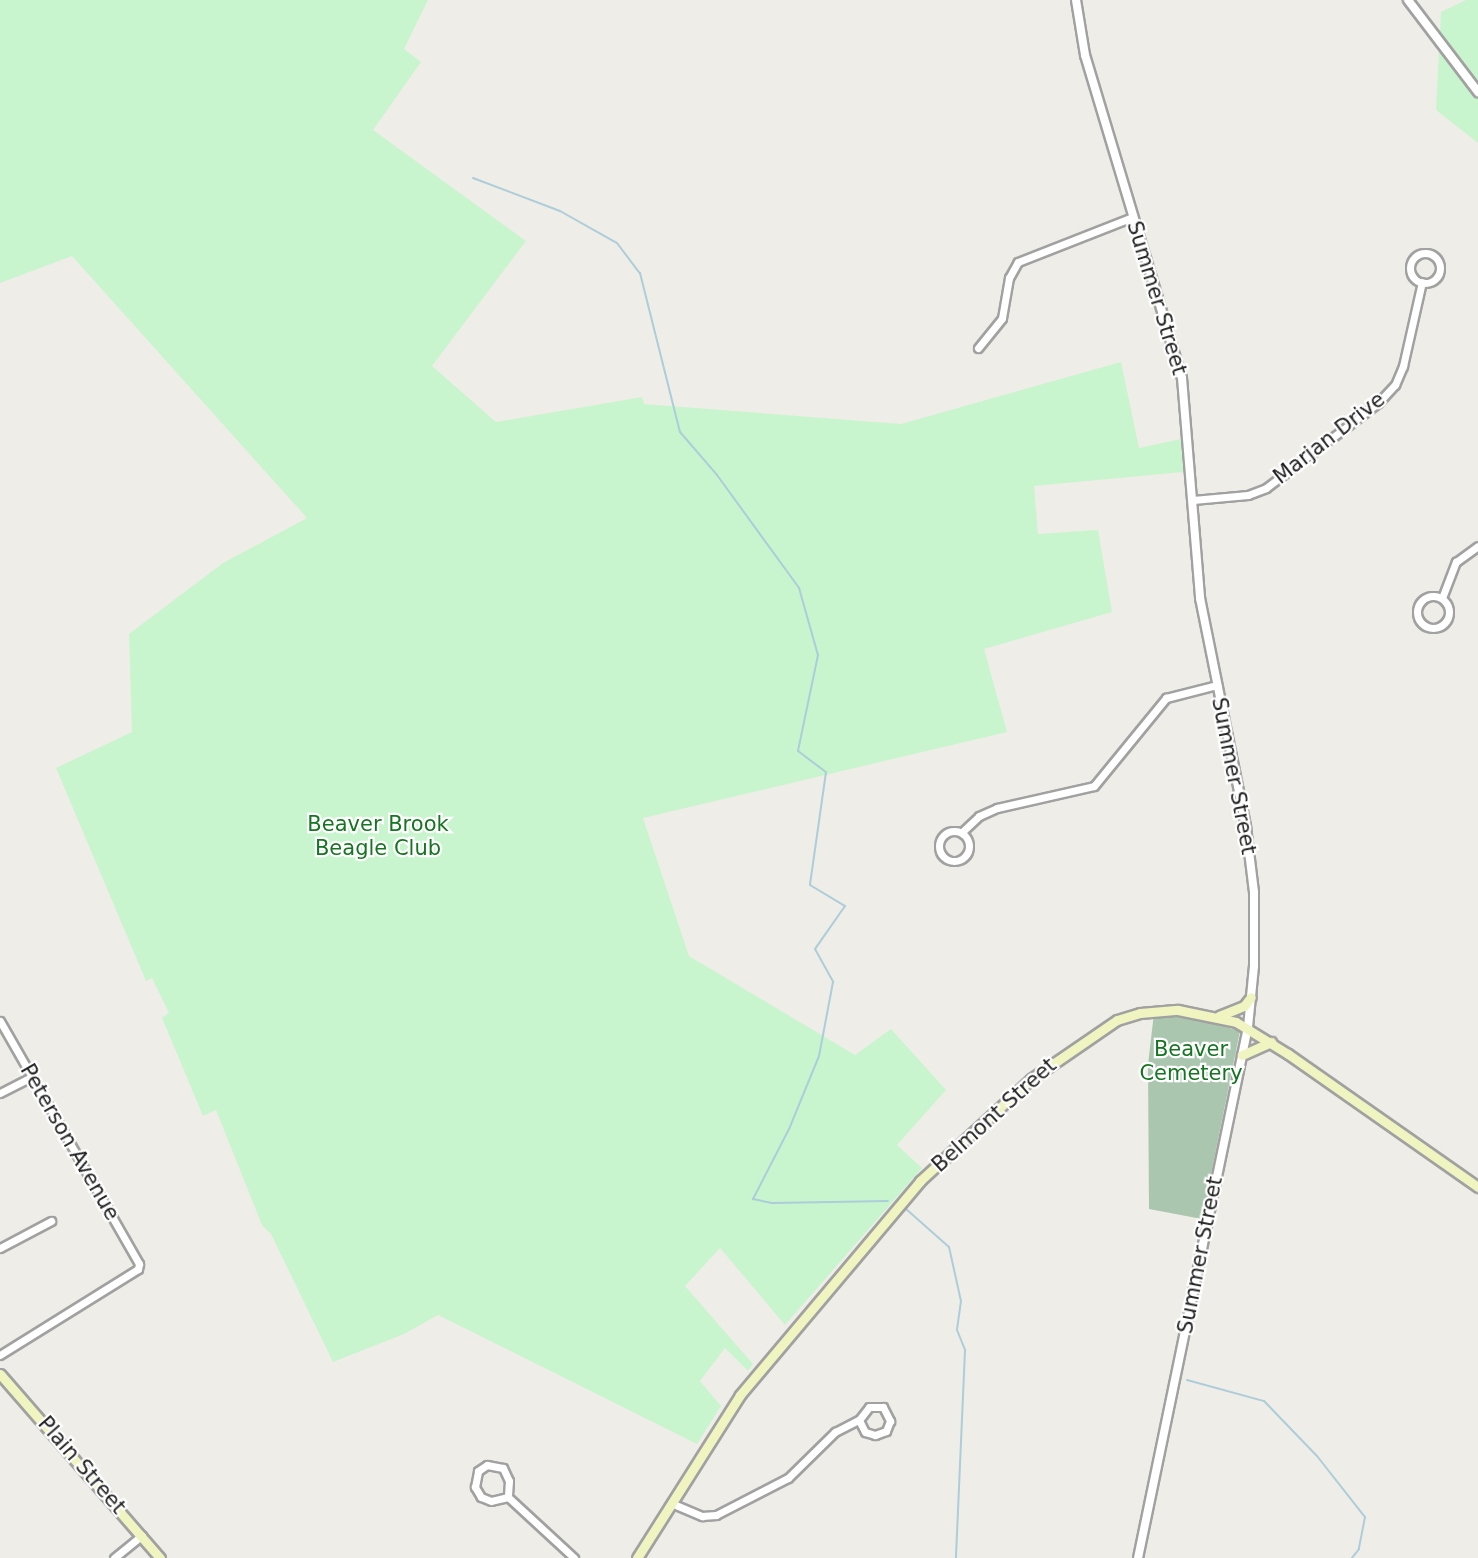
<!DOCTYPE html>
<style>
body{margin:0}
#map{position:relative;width:1478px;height:1558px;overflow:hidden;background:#efede7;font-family:"DejaVu Sans",sans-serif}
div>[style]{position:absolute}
.cemetery>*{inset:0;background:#aac6af}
.park>*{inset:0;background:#c9f5ce}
.stream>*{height:2px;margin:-1px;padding:0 1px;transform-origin:1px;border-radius:1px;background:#accdd9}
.roads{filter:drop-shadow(2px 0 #a1a1a1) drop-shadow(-2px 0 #a1a1a1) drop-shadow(0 2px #a1a1a1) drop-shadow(0 -2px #a1a1a1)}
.minor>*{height:7px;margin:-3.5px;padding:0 3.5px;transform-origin:3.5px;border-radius:3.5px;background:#fff}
.minor>.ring{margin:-3.5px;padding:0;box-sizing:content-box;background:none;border:7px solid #fff;border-radius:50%}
.tertiary>*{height:8px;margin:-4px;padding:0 4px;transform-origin:4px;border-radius:4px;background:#fff}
.secondary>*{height:9px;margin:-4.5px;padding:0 4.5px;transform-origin:4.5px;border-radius:4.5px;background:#f0f4c0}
span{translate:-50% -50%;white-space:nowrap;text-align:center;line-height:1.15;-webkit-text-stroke:4.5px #fff;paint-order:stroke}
.street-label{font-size:21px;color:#202020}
.park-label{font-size:21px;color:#167521}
</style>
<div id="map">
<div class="cemetery">
<div style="clip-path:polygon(1154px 1013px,1192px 1017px,1240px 1031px,1202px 1219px,1149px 1209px,1148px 1065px)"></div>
</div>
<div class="park">
<div style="clip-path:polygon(0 0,428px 0,404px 49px,421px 62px,373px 130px,526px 241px,432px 366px,496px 422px,642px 397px,644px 404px,901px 424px,1121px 362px,1139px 448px,1181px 439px,1183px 472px,1034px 486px,1038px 534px,1098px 530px,1112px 612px,984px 649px,1007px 732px,643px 818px,689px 956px,855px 1055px,891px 1029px,946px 1090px,897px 1145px,922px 1168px,785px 1325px,720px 1248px,685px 1286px,753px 1364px,748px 1371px,725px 1348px,700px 1381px,721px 1406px,697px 1444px,438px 1315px,404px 1334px,333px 1362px,271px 1234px,262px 1225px,216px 1110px,203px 1116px,162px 1018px,169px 1013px,152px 978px,146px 981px,56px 768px,132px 732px,129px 634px,223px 563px,307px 518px,72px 256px,0 283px)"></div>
<div style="clip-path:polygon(1466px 0,1478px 0,1478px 143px,1436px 110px,1441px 12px)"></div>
</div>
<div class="stream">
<div style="left:473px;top:178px;width:93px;rotate:20.8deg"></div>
<div style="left:560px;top:211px;width:65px;rotate:29.3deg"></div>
<div style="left:617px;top:243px;width:38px;rotate:53deg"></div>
<div style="left:640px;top:273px;width:164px;rotate:75.9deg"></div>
<div style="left:680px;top:432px;width:57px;rotate:49.3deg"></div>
<div style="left:717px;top:475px;width:140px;rotate:54deg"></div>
<div style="left:799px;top:588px;width:70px;rotate:74.2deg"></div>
<div style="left:818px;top:655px;width:98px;rotate:101.8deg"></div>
<div style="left:798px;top:751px;width:35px;rotate:37deg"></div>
<div style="left:826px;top:772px;width:114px;rotate:98.1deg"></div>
<div style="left:810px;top:885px;width:41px;rotate:31deg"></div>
<div style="left:845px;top:906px;width:52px;rotate:124.9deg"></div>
<div style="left:815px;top:949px;width:38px;rotate:61deg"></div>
<div style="left:833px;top:982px;width:75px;rotate:100.7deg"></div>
<div style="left:819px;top:1056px;width:79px;rotate:112.3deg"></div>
<div style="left:789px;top:1129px;width:79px;rotate:117.2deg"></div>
<div style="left:753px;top:1199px;width:19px;rotate:12deg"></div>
<div style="left:772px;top:1203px;width:116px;rotate:-1deg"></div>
<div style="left:906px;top:1209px;width:57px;rotate:41.5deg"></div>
<div style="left:949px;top:1247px;width:55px;rotate:77.5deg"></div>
<div style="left:961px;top:1301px;width:29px;rotate:98deg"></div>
<div style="left:957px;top:1330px;width:22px;rotate:68deg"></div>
<div style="left:965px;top:1350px;width:208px;rotate:92.5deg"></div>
<div style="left:1187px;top:1380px;width:80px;rotate:15.3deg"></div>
<div style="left:1264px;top:1401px;width:76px;rotate:46.1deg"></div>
<div style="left:1317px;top:1456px;width:78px;rotate:51.8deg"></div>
<div style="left:1365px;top:1517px;width:33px;rotate:101deg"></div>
<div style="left:1359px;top:1549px;width:11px;rotate:128deg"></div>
</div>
<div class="roads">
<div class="minor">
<div class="ring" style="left:1410px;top:253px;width:23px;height:23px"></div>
<div style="left:978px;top:348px;width:38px;rotate:-51deg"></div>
<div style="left:1002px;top:318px;width:41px;rotate:-80.1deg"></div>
<div style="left:1009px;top:278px;width:18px;rotate:-61deg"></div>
<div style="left:1018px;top:262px;width:123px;rotate:-21.4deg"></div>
<div style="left:1193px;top:500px;width:55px;rotate:-5.2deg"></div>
<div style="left:1248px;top:495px;width:19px;rotate:-21deg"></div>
<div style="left:1266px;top:488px;width:141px;rotate:-37.2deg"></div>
<div style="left:1378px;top:403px;width:25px;rotate:-47deg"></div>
<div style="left:1395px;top:385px;width:21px;rotate:-67deg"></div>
<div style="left:1403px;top:366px;width:86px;rotate:-77.3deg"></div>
<div class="ring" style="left:1417px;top:596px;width:25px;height:25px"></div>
<div style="left:1442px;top:598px;width:39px;rotate:-69deg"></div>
<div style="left:1456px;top:562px;width:27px;rotate:-36deg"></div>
<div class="ring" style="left:939px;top:831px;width:23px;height:23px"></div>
<div style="left:962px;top:832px;width:23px;rotate:-43deg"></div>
<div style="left:979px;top:816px;width:20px;rotate:-24deg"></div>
<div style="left:997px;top:808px;width:99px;rotate:-12.8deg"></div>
<div style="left:1094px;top:786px;width:114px;rotate:-50.7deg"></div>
<div style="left:1166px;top:698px;width:53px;rotate:-14.3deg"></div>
<div style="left:0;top:1021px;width:280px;rotate:60.2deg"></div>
<div style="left:139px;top:1264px;width:5px;rotate:101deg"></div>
<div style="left:138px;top:1269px;width:163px;rotate:148.1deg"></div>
<div style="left:0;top:1093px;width:36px;rotate:-27deg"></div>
<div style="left:0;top:1248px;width:58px;rotate:-27.9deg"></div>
<div style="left:508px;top:1497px;width:17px;rotate:167deg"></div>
<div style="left:491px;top:1501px;width:11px;rotate:-158deg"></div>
<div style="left:481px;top:1497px;width:12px;rotate:-121deg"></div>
<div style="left:475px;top:1487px;width:16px;rotate:-79deg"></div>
<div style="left:478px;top:1471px;width:11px;rotate:-34deg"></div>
<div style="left:487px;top:1465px;width:16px;rotate:11deg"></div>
<div style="left:503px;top:1468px;width:14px;rotate:65deg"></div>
<div style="left:509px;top:1481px;width:16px;rotate:94deg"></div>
<div style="left:508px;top:1497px;width:90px;rotate:42.7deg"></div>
<div style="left:671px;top:1503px;width:34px;rotate:23deg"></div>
<div style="left:702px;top:1516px;width:14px;rotate:-4deg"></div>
<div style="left:716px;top:1515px;width:81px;rotate:-27.2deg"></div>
<div style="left:788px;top:1478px;width:66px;rotate:-44.4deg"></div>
<div style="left:835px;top:1432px;width:27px;rotate:-27deg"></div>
<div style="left:859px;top:1420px;width:16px;rotate:-52deg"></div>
<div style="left:869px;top:1407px;width:14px"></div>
<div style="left:883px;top:1407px;width:16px;rotate:63deg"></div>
<div style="left:890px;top:1421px;width:11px;rotate:112deg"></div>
<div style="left:886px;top:1431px;width:12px;rotate:160deg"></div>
<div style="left:875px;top:1435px;width:10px;rotate:-163deg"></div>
<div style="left:865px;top:1432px;width:13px;rotate:-117deg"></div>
<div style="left:114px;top:1558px;width:36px;rotate:-39deg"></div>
</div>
<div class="tertiary">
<div style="left:1076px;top:0;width:56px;rotate:80.7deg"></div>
<div style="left:1085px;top:55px;width:337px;rotate:73.3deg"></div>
<div style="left:1182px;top:378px;width:221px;rotate:85.3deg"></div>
<div style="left:1200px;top:598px;width:234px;rotate:78.6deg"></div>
<div style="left:1246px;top:827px;width:65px;rotate:83deg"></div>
<div style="left:1254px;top:892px;width:74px;rotate:90deg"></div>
<div style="left:1254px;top:966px;width:61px;rotate:95.6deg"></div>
<div style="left:1248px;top:1027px;width:542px;rotate:101.7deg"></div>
<div style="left:1408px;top:0;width:116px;rotate:52.7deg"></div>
</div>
<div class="secondary">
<div style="left:1219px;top:1016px;width:27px;rotate:-22deg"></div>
<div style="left:1244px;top:1006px;width:11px;rotate:-52deg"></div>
<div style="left:1242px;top:1055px;width:32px;rotate:-24deg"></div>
<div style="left:0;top:1374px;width:244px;rotate:49deg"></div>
<div style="left:637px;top:1558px;width:193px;rotate:-57.7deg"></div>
<div style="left:740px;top:1395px;width:280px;rotate:-49.9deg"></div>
<div style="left:920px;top:1181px;width:151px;rotate:-42.6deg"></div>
<div style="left:1031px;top:1079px;width:104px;rotate:-34.5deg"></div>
<div style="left:1117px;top:1020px;width:24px;rotate:-17deg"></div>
<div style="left:1140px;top:1013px;width:38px;rotate:-5deg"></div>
<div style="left:1178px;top:1010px;width:59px;rotate:11.7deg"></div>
<div style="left:1236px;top:1022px;width:61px;rotate:31.6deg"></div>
<div style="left:1288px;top:1054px;width:232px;rotate:35deg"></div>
</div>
</div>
<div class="street-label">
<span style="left:1157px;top:298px;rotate:73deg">Summer Street</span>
<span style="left:1329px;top:438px;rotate:-38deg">Marjan Drive</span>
<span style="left:1234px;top:776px;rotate:79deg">Summer Street</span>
<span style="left:994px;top:1115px;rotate:-42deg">Belmont Street</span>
<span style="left:70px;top:1142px;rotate:60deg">Peterson Avenue</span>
<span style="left:1200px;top:1255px;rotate:-79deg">Summer Street</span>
<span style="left:82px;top:1465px;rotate:49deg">Plain Street</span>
</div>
<div class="park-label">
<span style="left:378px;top:836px">Beaver Brook<br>Beagle Club</span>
<span style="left:1191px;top:1061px">Beaver<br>Cemetery</span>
</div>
</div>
